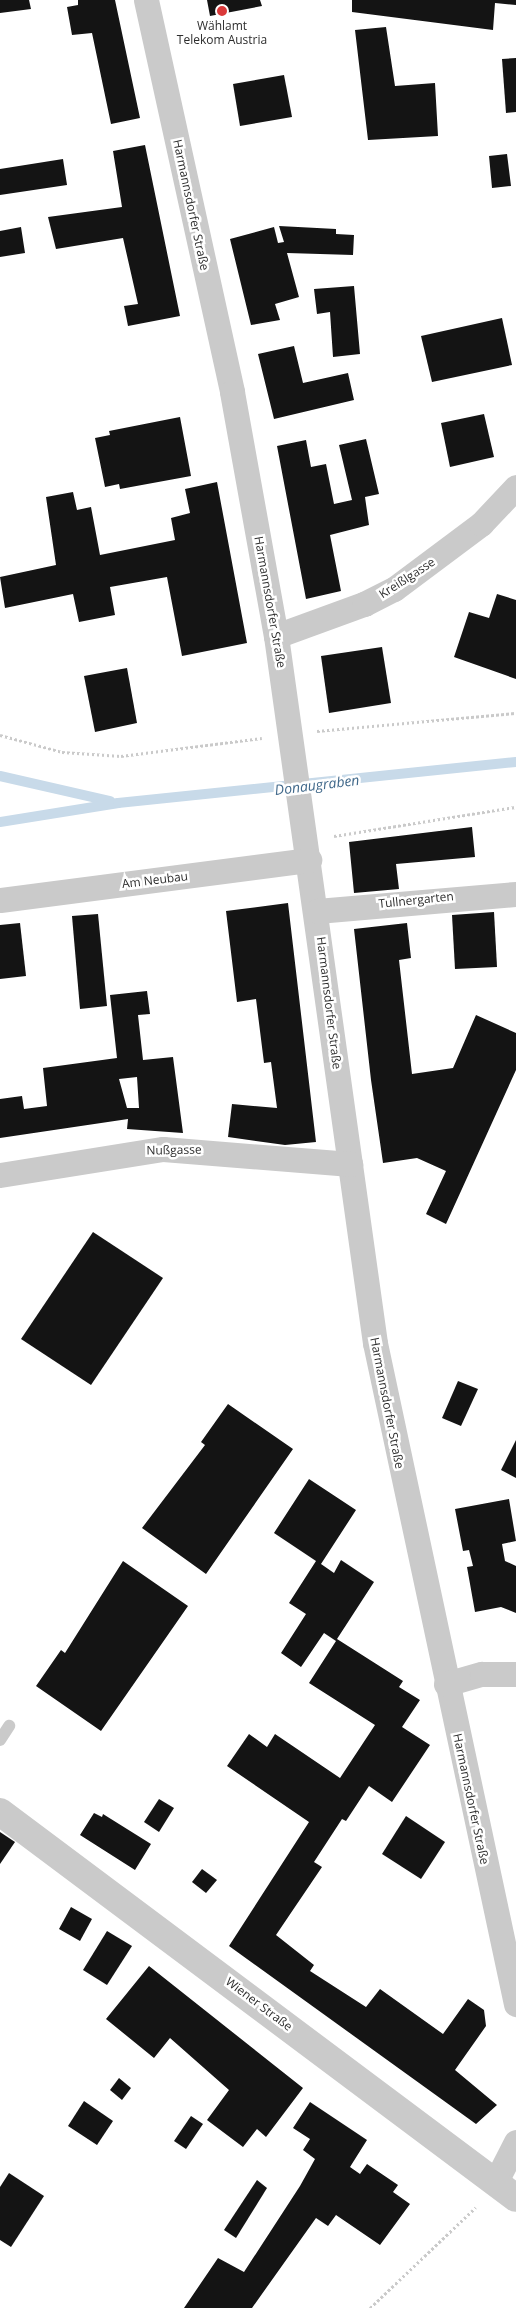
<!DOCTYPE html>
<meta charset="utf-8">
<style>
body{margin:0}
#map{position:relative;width:516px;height:2308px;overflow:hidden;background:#fff;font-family:"Open Sans",sans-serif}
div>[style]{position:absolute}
.stream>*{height:10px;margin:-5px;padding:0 5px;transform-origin:5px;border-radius:5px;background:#c8dae9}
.building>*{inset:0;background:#141414}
.path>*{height:3px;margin-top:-1.5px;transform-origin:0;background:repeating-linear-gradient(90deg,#cacaca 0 2.5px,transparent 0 5px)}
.service>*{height:12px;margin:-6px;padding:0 6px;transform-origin:6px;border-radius:6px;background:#cacaca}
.minor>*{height:25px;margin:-12.5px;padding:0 12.5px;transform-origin:12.5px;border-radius:12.5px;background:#cacaca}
.tertiary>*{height:28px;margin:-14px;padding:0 14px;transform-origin:14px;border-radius:14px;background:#cacaca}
.dots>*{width:14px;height:14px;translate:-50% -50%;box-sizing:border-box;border:2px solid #fff;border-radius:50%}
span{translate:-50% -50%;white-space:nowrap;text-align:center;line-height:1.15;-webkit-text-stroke:5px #fff;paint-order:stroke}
.poi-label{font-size:12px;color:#2d2d2d}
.street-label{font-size:12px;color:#2d2d2d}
.water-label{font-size:14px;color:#40688a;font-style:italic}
</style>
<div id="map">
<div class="stream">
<div style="left:0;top:776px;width:113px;rotate:12.8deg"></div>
<div style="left:0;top:822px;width:120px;rotate:-9.1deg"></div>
<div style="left:118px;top:803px;width:400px;rotate:-5.9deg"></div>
</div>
<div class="building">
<div style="clip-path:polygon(0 0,29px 0,31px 9px,0 13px)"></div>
<div style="clip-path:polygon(78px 0,115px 0,140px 118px,111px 124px,92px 33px,72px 35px,67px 7px,78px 5px)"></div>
<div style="clip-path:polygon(207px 0,260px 0,262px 6px,210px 16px)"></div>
<div style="clip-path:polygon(352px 0,516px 0,516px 5px,495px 3px,493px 30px,352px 12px)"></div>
<div style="clip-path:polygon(386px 27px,395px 86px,435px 83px,438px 136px,368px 140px,355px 30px)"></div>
<div style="clip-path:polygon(516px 58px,516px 112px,506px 113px,502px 59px)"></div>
<div style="clip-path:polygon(284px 75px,292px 117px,240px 126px,233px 84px)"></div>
<div style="clip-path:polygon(145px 145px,180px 316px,128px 326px,124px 306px,138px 304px,123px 238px,56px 249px,48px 217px,122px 207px,113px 151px)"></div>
<div style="clip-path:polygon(507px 154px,511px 186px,492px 188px,489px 156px)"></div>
<div style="clip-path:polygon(63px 159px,67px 185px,0 195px,0 169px)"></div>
<div style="clip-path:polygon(279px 226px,336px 229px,336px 234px,354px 235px,353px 255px,287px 253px,299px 297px,275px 304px,280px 320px,251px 325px,230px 239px,274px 227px,278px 243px,284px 242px)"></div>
<div style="clip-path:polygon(21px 227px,25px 253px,0 257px,0 231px)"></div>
<div style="clip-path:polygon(354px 286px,360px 354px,333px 357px,330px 312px,317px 314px,314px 289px)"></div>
<div style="clip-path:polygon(502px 318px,512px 365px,432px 382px,421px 336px)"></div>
<div style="clip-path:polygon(294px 346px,303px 383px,348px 373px,354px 400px,274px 419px,258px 354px)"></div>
<div style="clip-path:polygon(484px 414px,494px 457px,450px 467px,441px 423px)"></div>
<div style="clip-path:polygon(180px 417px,191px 476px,120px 489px,119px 484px,105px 487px,95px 438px,110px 435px,109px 431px)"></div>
<div style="clip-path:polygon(366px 439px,379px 494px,365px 497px,369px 525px,330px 535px,341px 591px,306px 599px,277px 446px,306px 440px,311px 467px,326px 464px,334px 504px,352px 500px,339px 445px)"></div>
<div style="clip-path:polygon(217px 482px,247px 643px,182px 656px,167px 577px,110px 587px,115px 615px,79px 622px,73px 594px,5px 608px,0 577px,56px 565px,46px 497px,73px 492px,77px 510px,91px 507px,100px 555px,175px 540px,171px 518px,190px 513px,185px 489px)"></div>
<div style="clip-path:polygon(497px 594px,516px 600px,516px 679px,454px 657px,469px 612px,489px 618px)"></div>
<div style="clip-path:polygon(382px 647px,391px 703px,329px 713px,321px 656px)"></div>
<div style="clip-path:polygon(127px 668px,137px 723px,95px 732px,84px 676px)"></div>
<div style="clip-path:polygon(472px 827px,475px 857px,396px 864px,399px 889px,354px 893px,349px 842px)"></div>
<div style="clip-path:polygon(288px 903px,316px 1142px,285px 1145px,228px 1137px,232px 1104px,277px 1108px,271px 1062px,264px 1063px,256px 999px,237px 1002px,226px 911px)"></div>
<div style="clip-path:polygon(494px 912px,497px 967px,455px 969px,452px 915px)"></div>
<div style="clip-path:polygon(98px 914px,107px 1006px,80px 1009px,72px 916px)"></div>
<div style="clip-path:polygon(20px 923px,26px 976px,0 979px,0 925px)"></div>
<div style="clip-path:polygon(407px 923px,411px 958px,399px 960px,412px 1074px,453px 1068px,476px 1015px,516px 1033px,516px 1070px,446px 1224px,426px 1214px,446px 1171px,417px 1158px,383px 1163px,371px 1080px,354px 929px)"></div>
<div style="clip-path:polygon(evenodd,147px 991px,150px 1014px,138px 1015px,143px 1060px,173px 1057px,183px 1133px,127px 1129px,128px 1119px,0 1138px,0 1099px,22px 1096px,24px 1109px,47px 1106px,43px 1068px,117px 1058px,110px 995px,147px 991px,137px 1077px,139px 1108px,127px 1108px,119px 1079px,137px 1077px)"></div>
<div style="clip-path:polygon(93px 1232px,163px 1278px,91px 1385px,21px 1339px)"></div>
<div style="clip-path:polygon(458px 1381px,478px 1389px,461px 1426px,442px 1418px)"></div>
<div style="clip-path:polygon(228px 1404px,293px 1449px,206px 1574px,142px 1528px,205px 1445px,201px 1442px)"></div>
<div style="clip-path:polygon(516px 1440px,516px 1478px,501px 1470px)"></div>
<div style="clip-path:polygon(309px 1479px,356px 1510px,321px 1564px,334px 1573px,341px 1560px,374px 1582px,337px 1639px,403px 1681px,399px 1687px,420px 1700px,402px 1727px,430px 1745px,392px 1802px,369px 1786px,346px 1821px,342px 1819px,314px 1862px,322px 1867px,276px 1935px,314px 1965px,310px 1971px,366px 2007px,380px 1989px,443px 2034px,468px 1999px,484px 2010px,486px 2026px,455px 2070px,497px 2105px,476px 2124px,229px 1946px,309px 1822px,227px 1766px,249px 1734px,267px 1747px,275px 1734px,340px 1778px,375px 1725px,309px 1683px,336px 1641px,324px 1633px,301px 1667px,281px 1653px,306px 1614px,289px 1603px,316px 1561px,274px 1533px)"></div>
<div style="clip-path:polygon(509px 1499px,516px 1541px,502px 1544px,505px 1561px,516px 1566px,516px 1613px,501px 1607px,475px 1612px,467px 1567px,473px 1566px,469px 1550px,463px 1551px,455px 1509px)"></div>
<div style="clip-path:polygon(123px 1561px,188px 1606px,101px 1731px,36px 1686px,61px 1650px,65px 1653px)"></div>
<div style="clip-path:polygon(159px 1799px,174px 1808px,159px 1832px,144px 1822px)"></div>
<div style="clip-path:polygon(94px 1813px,102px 1817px,103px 1814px,151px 1844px,135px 1870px,80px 1835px)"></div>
<div style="clip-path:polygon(406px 1816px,445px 1842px,421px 1879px,382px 1854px)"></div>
<div style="clip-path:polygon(0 1832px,15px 1842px,0 1864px)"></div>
<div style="clip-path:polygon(202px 1869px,217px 1880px,206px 1893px,192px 1882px)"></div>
<div style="clip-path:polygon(71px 1907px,92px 1919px,80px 1941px,59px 1929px)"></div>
<div style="clip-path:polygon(107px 1931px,132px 1946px,107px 1985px,83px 1970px)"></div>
<div style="clip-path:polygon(149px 1966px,303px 2088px,266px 2137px,257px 2129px,243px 2147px,207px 2120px,229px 2090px,170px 2038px,154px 2058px,106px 2019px)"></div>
<div style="clip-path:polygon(119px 2078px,131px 2088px,122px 2100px,110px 2090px)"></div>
<div style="clip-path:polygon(84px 2101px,113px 2121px,97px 2145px,68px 2126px)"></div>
<div style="clip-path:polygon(310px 2102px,367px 2140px,350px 2167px,360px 2174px,367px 2164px,398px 2185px,393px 2192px,410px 2204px,380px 2245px,336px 2215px,328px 2226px,316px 2218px,252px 2308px,184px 2308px,218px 2258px,244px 2272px,300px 2186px,315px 2159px,303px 2150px,310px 2139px,293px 2128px)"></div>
<div style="clip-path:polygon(191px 2116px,203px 2124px,186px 2149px,174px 2141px)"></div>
<div style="clip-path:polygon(9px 2173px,44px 2196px,11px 2247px,0 2240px,0 2187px)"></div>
<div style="clip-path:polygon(257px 2180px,267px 2188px,236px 2238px,224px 2230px)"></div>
</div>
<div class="path">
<div style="left:317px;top:731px;width:200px;rotate:-5.2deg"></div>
<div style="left:0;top:735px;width:64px;rotate:15.3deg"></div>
<div style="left:62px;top:752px;width:59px;rotate:3.9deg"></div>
<div style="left:121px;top:756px;width:142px;rotate:-7.3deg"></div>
<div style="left:334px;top:836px;width:184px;rotate:-9.1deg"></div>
<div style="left:370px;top:2308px;width:146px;rotate:-43.6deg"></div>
</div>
<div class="service">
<div style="left:0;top:1740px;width:17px;rotate:-57deg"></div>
</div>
<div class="minor">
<div style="left:146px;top:0;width:401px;rotate:77.6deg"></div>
<div style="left:232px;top:392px;width:248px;rotate:79.8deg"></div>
<div style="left:276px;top:636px;width:714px;rotate:82.03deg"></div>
<div style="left:375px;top:1343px;width:676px;rotate:77.96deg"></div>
<div style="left:276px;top:636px;width:94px;rotate:-20deg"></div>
<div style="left:364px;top:604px;width:34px;rotate:-27deg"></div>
<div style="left:394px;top:589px;width:109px;rotate:-36.8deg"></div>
<div style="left:481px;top:524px;width:51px;rotate:-46.6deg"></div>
<div style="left:0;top:900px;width:312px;rotate:-7.4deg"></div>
<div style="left:317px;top:911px;width:200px;rotate:-4.9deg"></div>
<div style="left:0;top:1175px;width:165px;rotate:-9.1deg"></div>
<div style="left:163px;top:1149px;width:188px;rotate:4.6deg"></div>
<div style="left:446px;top:1684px;width:37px;rotate:-16deg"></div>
<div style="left:482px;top:1674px;width:34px"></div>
<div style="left:495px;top:2183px;width:46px;rotate:-62.9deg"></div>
</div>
<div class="tertiary">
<div style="left:0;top:1812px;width:644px;rotate:36.8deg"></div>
</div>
<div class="dots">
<div style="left:222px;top:11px;background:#da393a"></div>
</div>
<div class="poi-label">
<span style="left:222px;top:33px">Wählamt<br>Telekom Austria</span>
</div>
<div class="street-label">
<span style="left:191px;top:205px;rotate:78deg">Harmannsdorfer Straße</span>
<span style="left:407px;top:578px;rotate:-33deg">Kreißlgasse</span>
<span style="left:270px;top:602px;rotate:80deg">Harmannsdorfer Straße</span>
<span style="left:155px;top:880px;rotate:-7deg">Am Neubau</span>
<span style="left:416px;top:900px;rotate:-6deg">Tullnergarten</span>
<span style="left:329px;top:1003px;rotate:83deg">Harmannsdorfer Straße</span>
<span style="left:174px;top:1150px;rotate:-1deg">Nußgasse</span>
<span style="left:387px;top:1403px;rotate:79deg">Harmannsdorfer Straße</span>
<span style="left:471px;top:1799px;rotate:78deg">Harmannsdorfer Straße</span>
<span style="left:259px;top:2004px;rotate:37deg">Wiener Straße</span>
</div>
<div class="water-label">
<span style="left:317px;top:785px;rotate:-7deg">Donaugraben</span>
</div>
</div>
